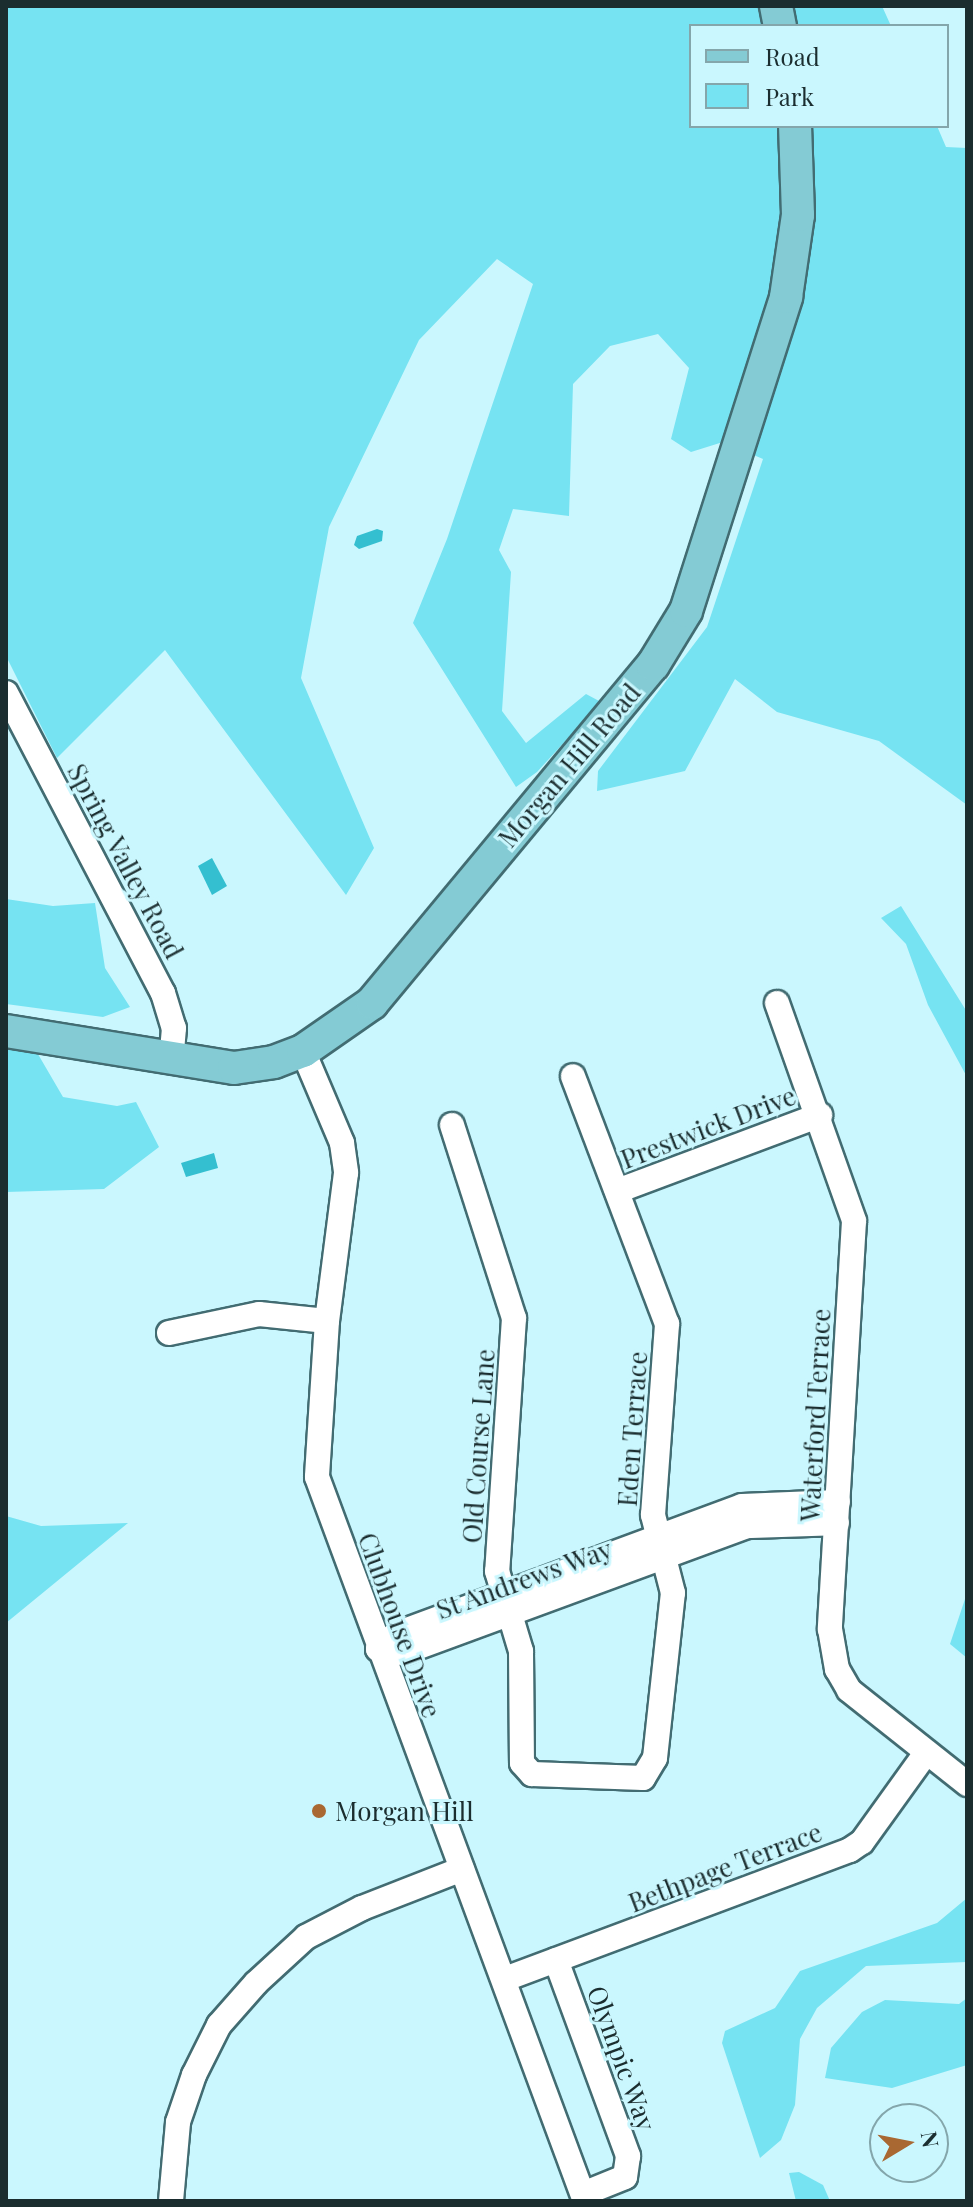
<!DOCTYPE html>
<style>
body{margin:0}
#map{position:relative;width:973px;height:2207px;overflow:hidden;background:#caf7fe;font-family:"Playfair Display",serif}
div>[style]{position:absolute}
.green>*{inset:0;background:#76e3f2}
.water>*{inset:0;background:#34bfd0}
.roads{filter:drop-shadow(2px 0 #426c72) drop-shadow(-2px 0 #426c72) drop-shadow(0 2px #426c72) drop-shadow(0 -2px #426c72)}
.minor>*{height:24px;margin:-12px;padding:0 12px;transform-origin:12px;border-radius:12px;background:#fff}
.major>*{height:32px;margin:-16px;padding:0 16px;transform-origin:16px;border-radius:16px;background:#84cbd4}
.dots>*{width:22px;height:22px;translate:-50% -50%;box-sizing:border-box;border:4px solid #caf7fe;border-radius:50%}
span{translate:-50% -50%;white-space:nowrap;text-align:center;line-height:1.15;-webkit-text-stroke:6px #caf7fe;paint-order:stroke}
.street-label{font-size:26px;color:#1b2d2f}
.poi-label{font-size:26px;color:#1b2d2f}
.left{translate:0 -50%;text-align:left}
.frame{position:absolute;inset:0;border:8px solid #1b2d2f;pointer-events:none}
.legend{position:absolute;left:689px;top:24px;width:260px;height:104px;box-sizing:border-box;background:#caf7fe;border:2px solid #84a6ab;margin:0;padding:10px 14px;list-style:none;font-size:24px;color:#1b2d2f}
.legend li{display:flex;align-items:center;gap:16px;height:40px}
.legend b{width:40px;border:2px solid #84a6ab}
.north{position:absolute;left:869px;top:2103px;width:80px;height:80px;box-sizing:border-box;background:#caf7fe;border:2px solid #84a6ab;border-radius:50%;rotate:80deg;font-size:22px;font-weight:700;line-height:32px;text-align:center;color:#1b2d2f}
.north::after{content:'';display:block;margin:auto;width:28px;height:36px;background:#a96832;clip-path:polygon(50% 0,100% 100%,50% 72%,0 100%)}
</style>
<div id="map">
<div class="green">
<div style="clip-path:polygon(6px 6px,882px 6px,891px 26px,691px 26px,691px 126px,937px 126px,946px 147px,967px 148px,967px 805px,879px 741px,777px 712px,735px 679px,685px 771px,597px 791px,598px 771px,707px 627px,763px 459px,723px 442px,691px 452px,671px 439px,689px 368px,658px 334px,610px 346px,573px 384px,569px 516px,513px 509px,499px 550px,511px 572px,502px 711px,526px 743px,586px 694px,601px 702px,537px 772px,516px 787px,413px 623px,447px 539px,533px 284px,497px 259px,419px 340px,329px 527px,301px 678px,374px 848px,346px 895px,165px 650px,57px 758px,6px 656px)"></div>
<div style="clip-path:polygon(6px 899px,53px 906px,95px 903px,105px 968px,130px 1007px,103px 1017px,6px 1004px)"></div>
<div style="clip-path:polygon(901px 906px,967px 1012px,967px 1077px,928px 1005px,906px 944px,881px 918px)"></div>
<div style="clip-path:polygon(6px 1044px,35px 1049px,63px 1097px,117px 1106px,136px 1102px,159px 1147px,104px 1189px,6px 1192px)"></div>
<div style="clip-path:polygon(6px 1516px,41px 1526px,128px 1523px,6px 1623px)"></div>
<div style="clip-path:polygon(967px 1593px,967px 1658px,950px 1644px)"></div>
<div style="clip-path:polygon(967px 1898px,967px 1962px,866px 1966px,817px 2008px,800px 2039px,795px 2105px,781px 2140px,760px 2158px,722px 2043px,725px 2031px,775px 2008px,800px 1971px,937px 1923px)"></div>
<div style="clip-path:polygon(967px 1998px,967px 2065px,892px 2088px,825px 2078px,831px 2048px,862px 2012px,885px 2000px,959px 2004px)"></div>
<div style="clip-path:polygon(799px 2172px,823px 2185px,830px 2201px,796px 2201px,789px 2173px)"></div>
</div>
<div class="water">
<div style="clip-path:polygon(377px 529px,383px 531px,382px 541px,359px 549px,354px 545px,357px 536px)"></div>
<div style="clip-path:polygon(212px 858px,227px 886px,212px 895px,198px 866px)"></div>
<div style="clip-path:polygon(214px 1153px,218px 1168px,186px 1177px,181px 1163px)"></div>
</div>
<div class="roads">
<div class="minor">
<div style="left:6px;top:693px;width:339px;rotate:62.4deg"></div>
<div style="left:163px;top:993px;width:37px;rotate:73deg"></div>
<div style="left:174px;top:1028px;width:33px;rotate:95deg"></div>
<div style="left:777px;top:1003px;width:231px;rotate:70.5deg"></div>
<div style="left:854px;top:1221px;width:409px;rotate:93.4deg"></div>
<div style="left:830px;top:1629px;width:41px;rotate:80.1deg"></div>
<div style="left:837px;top:1669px;width:24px;rotate:60deg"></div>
<div style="left:849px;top:1690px;width:151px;rotate:38.5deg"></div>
<div style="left:303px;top:1051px;width:100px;rotate:67deg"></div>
<div style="left:342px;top:1143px;width:30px;rotate:82deg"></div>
<div style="left:346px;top:1173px;width:149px;rotate:97.3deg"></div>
<div style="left:327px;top:1321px;width:156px;rotate:93.7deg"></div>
<div style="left:317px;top:1477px;width:772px;rotate:69.69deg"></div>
<div style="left:452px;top:1125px;width:203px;rotate:72.2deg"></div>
<div style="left:514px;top:1318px;width:254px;rotate:93.8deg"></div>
<div style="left:497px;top:1571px;width:84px;rotate:73.3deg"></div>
<div style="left:521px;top:1651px;width:112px;rotate:89.5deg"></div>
<div style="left:522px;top:1763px;width:15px;rotate:48deg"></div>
<div style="left:532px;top:1774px;width:111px;rotate:2.1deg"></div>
<div style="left:643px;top:1778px;width:23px;rotate:-59deg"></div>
<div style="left:655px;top:1758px;width:166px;rotate:-83.8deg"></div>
<div style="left:673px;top:1593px;width:81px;rotate:-104.4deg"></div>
<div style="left:653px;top:1515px;width:192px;rotate:-85.8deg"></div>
<div style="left:667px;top:1324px;width:265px;rotate:-110.8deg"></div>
<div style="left:617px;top:1191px;width:217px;rotate:-20.5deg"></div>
<div style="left:169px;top:1333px;width:92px;rotate:-11.9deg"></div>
<div style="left:259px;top:1314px;width:68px;rotate:5.9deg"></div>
<div style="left:378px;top:1649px;width:23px;rotate:-40deg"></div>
<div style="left:396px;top:1634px;width:369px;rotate:-20.3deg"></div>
<div style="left:742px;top:1506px;width:96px;rotate:-2.4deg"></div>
<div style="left:378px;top:1649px;width:24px;rotate:9deg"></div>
<div style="left:402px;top:1653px;width:369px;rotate:-20.2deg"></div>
<div style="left:748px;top:1526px;width:89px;rotate:-1.9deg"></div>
<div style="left:556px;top:1960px;width:209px;rotate:69.8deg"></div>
<div style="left:628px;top:2156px;width:21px;rotate:98deg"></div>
<div style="left:625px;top:2177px;width:45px;rotate:158deg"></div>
<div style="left:505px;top:1979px;width:368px;rotate:-20.5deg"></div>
<div style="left:850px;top:1850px;width:14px;rotate:-34deg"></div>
<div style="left:862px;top:1842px;width:110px;rotate:-54.3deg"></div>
<div style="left:171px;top:2201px;width:79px;rotate:-84.9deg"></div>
<div style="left:178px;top:2122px;width:50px;rotate:-71.2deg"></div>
<div style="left:194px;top:2075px;width:56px;rotate:-63.4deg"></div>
<div style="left:219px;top:2025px;width:56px;rotate:-48.6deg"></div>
<div style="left:256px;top:1983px;width:68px;rotate:-42.6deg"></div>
<div style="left:306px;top:1937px;width:63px;rotate:-27.4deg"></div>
<div style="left:362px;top:1908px;width:107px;rotate:-21.3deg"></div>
</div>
<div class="major">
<div style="left:776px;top:6px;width:20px;rotate:79deg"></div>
<div style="left:6px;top:1031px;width:231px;rotate:9.2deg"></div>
<div style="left:234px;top:1068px;width:40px;rotate:-8.5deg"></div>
<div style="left:274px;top:1062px;width:31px;rotate:-21deg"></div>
<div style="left:303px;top:1051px;width:84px;rotate:-34.8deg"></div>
<div style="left:372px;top:1003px;width:440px;rotate:-50.3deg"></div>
<div style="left:653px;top:665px;width:63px;rotate:-58.6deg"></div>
<div style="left:686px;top:611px;width:330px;rotate:-72.3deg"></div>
<div style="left:786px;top:297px;width:83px;rotate:-81.7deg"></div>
<div style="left:798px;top:215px;width:89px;rotate:-91.9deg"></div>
</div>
</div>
<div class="dots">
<div style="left:319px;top:1811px;background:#a96832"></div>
</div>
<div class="street-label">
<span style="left:569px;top:765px;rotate:-50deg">Morgan Hill Road</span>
<span style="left:126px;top:861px;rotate:62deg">Spring Valley Road</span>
<span style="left:708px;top:1127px;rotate:-21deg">Prestwick Drive</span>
<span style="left:815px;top:1415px;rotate:-87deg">Waterford Terrace</span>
<span style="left:632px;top:1429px;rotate:-86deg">Eden Terrace</span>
<span style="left:478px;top:1446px;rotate:-86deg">Old Course Lane</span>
<span style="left:524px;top:1579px;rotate:-20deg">St Andrews Way</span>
<span style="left:400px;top:1625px;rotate:70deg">Clubhouse Drive</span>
<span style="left:725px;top:1867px;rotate:-21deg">Bethpage Terrace</span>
<span style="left:622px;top:2058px;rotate:70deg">Olympic Way</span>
</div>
<div class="poi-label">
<span class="left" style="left:335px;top:1811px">Morgan Hill</span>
</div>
<div class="frame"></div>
<ul class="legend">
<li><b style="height:10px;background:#84cbd4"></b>Road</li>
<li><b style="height:22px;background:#76e3f2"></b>Park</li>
</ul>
<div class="north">N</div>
</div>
